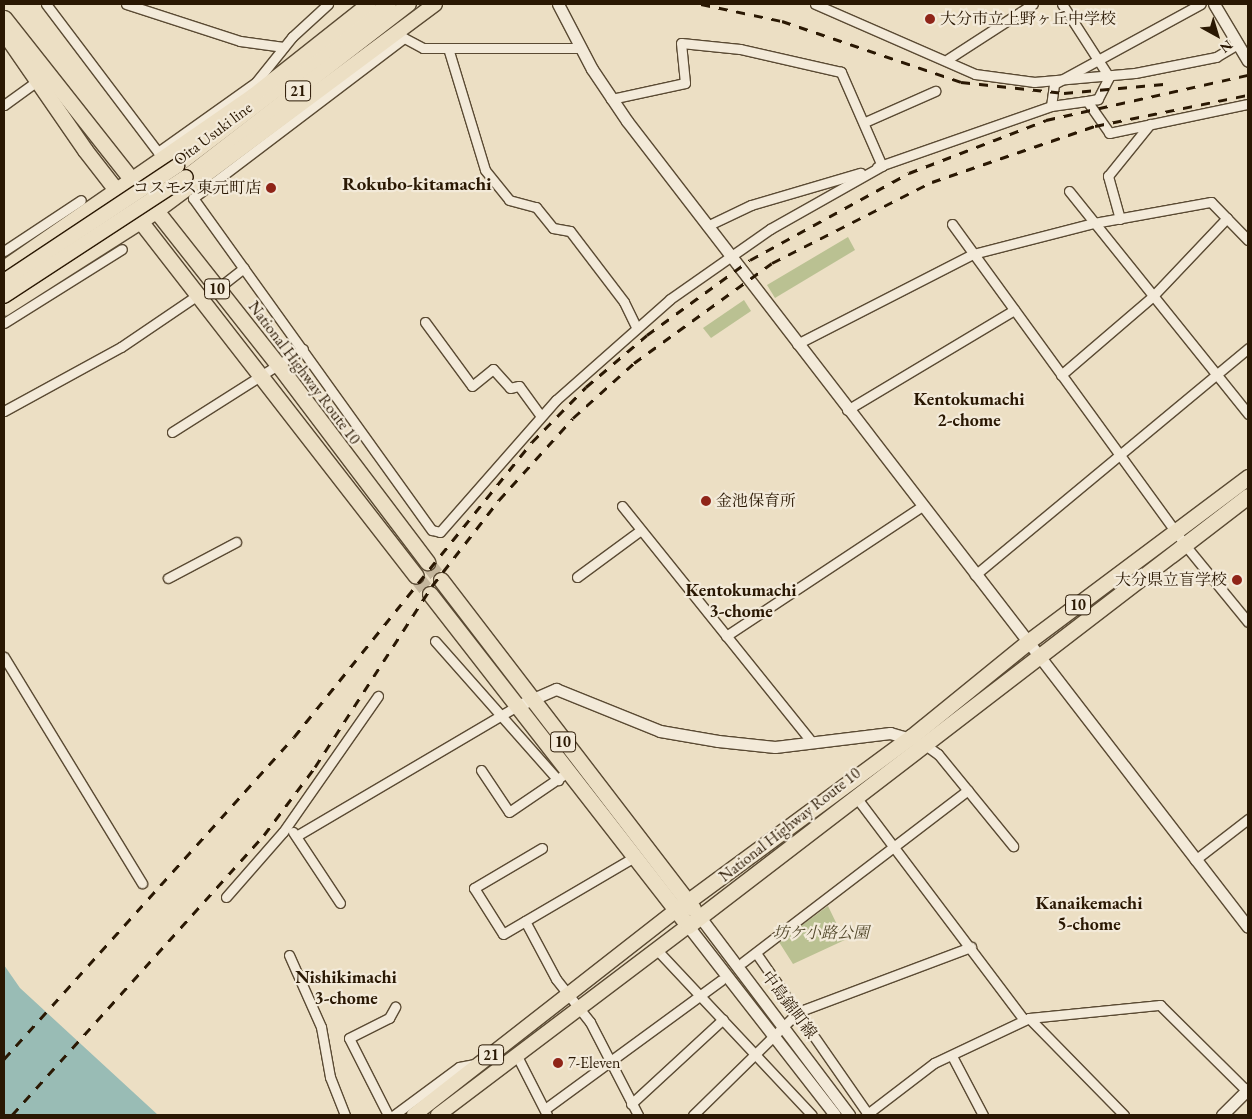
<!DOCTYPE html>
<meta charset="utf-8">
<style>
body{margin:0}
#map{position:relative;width:1252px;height:1119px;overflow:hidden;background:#ecdfc4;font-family:"EB Garamond","Noto Serif JP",serif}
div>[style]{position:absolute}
.green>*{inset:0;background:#bac192}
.water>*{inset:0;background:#99bcb5}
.trunk-tunnel>*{height:15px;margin-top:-7.5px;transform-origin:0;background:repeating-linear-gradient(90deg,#c5b79d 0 15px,transparent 0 23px)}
.roads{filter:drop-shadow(1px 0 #5a4a33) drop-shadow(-1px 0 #5a4a33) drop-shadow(0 1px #5a4a33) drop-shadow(0 -1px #5a4a33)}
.minor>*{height:9px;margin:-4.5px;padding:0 4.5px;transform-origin:4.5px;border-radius:4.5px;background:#f3ead9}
.tertiary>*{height:11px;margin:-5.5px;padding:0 5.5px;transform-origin:5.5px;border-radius:5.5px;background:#f3ead9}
.primary>*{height:14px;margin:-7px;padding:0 7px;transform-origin:7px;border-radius:7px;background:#ecdfc4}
.trunk>*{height:15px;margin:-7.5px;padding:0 7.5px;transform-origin:7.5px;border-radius:7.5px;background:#ecdfc4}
.rail>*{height:3px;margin-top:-1.5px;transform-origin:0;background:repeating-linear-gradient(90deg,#2a1803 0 9px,transparent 0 18px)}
.bridges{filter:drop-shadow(1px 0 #2a1803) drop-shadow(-1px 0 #2a1803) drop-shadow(0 1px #2a1803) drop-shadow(0 -1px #2a1803)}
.primary-bridge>*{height:14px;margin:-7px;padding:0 7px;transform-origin:7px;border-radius:7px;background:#ecdfc4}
.dots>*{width:14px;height:14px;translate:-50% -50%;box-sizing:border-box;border:2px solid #f3ead9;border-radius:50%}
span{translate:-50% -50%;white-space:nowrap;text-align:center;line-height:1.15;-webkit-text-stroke:4.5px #f3ead9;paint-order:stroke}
.shield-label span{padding:1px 4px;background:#f3ead9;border:1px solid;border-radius:4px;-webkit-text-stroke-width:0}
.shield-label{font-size:15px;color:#2a1803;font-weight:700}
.poi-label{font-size:16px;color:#2a1803}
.left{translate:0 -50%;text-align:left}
.right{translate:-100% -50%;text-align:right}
.street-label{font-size:16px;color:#2a1803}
.park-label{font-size:16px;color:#554b2e;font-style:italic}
.neighbourhood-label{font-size:18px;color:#2a1803;font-weight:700}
.quarter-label{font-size:19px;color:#2a1803;font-weight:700}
.frame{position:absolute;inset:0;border:5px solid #2a1803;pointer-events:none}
.north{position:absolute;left:1192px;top:10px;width:50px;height:50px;-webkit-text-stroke:4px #f3ead9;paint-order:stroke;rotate:141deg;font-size:14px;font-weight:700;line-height:20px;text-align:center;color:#2a1803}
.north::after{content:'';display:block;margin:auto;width:18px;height:22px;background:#2a1803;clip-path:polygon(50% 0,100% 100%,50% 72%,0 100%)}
</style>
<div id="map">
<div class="green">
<div style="clip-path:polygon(848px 237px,855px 250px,775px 298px,767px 285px)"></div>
<div style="clip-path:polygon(744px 300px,751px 311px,711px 338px,703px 328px)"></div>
<div style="clip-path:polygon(828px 906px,843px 937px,860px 928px,862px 932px,793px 964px,779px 942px)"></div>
</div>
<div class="water">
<div style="clip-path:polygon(4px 965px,20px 988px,158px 1115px,4px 1115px)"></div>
</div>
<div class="trunk-tunnel">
<div style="left:427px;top:562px;width:23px;rotate:52deg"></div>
<div style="left:416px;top:576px;width:23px;rotate:52deg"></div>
</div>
<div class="roads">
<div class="minor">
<div style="left:46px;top:4px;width:186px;rotate:52.9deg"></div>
<div style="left:158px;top:152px;width:120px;rotate:-35.5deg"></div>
<div style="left:256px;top:82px;width:58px;rotate:-51.3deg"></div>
<div style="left:292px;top:37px;width:49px;rotate:-42.5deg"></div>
<div style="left:126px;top:4px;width:120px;rotate:18deg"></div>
<div style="left:240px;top:41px;width:44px;rotate:7.8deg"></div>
<div style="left:815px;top:4px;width:175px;rotate:23.6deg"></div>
<div style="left:975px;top:74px;width:60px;rotate:7.7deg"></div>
<div style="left:1034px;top:82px;width:101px;rotate:-5.1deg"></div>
<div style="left:1135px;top:73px;width:83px;rotate:-11.2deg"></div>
<div style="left:1216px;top:57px;width:26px;rotate:-31deg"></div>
<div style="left:1062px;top:4px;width:87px;rotate:57.2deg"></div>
<div style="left:1109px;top:77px;width:25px;rotate:117deg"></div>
<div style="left:1098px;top:99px;width:11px;rotate:170deg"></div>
<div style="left:448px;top:48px;width:127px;rotate:73.1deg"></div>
<div style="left:485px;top:170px;width:38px;rotate:51deg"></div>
<div style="left:509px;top:200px;width:28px;rotate:15deg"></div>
<div style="left:536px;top:207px;width:27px;rotate:51deg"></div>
<div style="left:553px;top:228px;width:17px;rotate:10deg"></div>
<div style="left:570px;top:231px;width:89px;rotate:52.7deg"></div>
<div style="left:624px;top:302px;width:28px;rotate:64deg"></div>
<div style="left:580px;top:48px;width:157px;rotate:180deg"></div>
<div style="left:423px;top:48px;width:21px;rotate:-152deg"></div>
<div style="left:404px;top:38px;width:265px;rotate:142.8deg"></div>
<div style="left:193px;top:198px;width:409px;rotate:54.3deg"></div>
<div style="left:432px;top:530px;width:8px;rotate:14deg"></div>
<div style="left:440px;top:532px;width:176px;rotate:-48.7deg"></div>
<div style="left:556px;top:400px;width:152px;rotate:-41.5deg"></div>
<div style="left:670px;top:299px;width:122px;rotate:-35deg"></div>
<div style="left:770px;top:229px;width:129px;rotate:-29.4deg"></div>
<div style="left:882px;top:166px;width:103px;rotate:-113.6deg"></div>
<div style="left:841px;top:72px;width:104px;rotate:-167.2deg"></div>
<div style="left:740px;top:49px;width:59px;rotate:-174.2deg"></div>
<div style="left:681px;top:43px;width:40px;rotate:84.3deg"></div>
<div style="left:685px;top:83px;width:76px;rotate:167.8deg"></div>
<div style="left:948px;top:59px;width:101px;rotate:-32.9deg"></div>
<div style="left:4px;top:105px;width:39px;rotate:-36deg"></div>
<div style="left:1051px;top:106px;width:36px;rotate:-8deg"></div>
<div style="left:1087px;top:101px;width:39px;rotate:55deg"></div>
<div style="left:1109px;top:133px;width:142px;rotate:-11.8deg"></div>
<div style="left:865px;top:122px;width:77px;rotate:-23.9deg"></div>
<div style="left:877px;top:167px;width:184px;rotate:-19.3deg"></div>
<div style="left:1051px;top:106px;width:22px;rotate:-82deg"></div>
<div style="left:1054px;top:84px;width:167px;rotate:-28.6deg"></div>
<div style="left:1069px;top:191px;width:286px;rotate:51.2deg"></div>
<div style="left:1120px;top:219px;width:45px;rotate:-105.6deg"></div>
<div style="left:1108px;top:176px;width:67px;rotate:-51.1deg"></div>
<div style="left:952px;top:224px;width:397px;rotate:54deg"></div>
<div style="left:1185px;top:545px;width:99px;rotate:50.7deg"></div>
<div style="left:707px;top:226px;width:49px;rotate:-25.5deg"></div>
<div style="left:751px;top:205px;width:114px;rotate:-16.4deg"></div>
<div style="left:4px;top:251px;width:92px;rotate:-33.5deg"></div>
<div style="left:217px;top:289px;width:34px;rotate:-38deg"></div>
<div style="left:425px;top:322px;width:79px;rotate:53.7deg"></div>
<div style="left:472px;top:386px;width:27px;rotate:-39deg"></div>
<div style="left:493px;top:369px;width:25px;rotate:48deg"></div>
<div style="left:510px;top:388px;width:9px;rotate:-13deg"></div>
<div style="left:519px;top:386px;width:37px;rotate:54deg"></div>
<div style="left:4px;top:323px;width:139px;rotate:-32.1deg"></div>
<div style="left:797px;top:344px;width:198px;rotate:-27.1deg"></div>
<div style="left:973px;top:254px;width:125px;rotate:-14.4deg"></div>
<div style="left:1094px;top:223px;width:119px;rotate:-10.2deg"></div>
<div style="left:1211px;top:202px;width:53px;rotate:45.8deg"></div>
<div style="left:1061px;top:375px;width:120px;rotate:-40.6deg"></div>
<div style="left:1152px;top:297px;width:109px;rotate:-46.5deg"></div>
<div style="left:847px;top:410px;width:195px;rotate:-30.9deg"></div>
<div style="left:4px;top:411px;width:133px;rotate:-28.7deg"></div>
<div style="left:121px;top:347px;width:94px;rotate:-34.2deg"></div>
<div style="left:172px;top:432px;width:155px;rotate:-32.4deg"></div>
<div style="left:622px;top:506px;width:303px;rotate:51.2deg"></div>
<div style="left:975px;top:575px;width:355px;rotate:-39.7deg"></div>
<div style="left:577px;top:577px;width:79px;rotate:-36.3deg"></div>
<div style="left:168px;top:578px;width:77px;rotate:-27.9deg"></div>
<div style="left:726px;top:636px;width:234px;rotate:-33.5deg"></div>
<div style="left:435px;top:641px;width:186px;rotate:48.5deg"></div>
<div style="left:4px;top:657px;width:265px;rotate:58.6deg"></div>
<div style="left:924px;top:744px;width:17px;rotate:36deg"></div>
<div style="left:938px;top:754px;width:119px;rotate:50.8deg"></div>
<div style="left:481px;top:770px;width:50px;rotate:56.3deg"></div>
<div style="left:509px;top:812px;width:64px;rotate:-34.2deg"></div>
<div style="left:856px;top:797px;width:279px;rotate:53deg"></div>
<div style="left:293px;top:832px;width:85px;rotate:56.5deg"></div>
<div style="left:298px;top:835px;width:254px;rotate:-30.5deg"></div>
<div style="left:542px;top:848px;width:79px;rotate:149.5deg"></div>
<div style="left:474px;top:888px;width:54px;rotate:57.8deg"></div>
<div style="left:503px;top:934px;width:152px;rotate:-30.4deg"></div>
<div style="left:1195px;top:860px;width:67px;rotate:-37.7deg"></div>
<div style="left:226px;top:897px;width:86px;rotate:-48.8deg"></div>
<div style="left:283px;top:832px;width:166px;rotate:-55.1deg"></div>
<div style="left:525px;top:921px;width:66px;rotate:61.9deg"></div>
<div style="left:556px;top:979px;width:55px;rotate:51.7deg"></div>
<div style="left:590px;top:1022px;width:105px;rotate:62.7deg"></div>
<div style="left:657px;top:950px;width:226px;rotate:46.8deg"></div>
<div style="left:756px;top:953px;width:195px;rotate:55.2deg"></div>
<div style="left:289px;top:955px;width:79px;rotate:66deg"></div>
<div style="left:321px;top:1027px;width:51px;rotate:79.8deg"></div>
<div style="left:330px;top:1077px;width:41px;rotate:68.5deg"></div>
<div style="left:743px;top:962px;width:283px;rotate:-37.4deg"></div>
<div style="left:1029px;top:1018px;width:136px;rotate:45.6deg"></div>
<div style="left:517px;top:1056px;width:66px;rotate:63deg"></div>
<div style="left:952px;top:1056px;width:67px;rotate:62.3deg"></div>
<div style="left:631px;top:1104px;width:125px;rotate:-42.7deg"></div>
<div style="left:545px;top:1109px;width:218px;rotate:-36.2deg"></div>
<div style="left:388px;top:1115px;width:86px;rotate:-116.9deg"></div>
<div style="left:349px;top:1038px;width:45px;rotate:-26.6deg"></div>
<div style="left:389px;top:1018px;width:13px;rotate:-61deg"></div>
<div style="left:394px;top:1115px;width:81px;rotate:-36.4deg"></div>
<div style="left:459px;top:1067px;width:16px;rotate:-11deg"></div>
<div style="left:693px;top:1115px;width:147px;rotate:-44.4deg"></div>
<div style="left:798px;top:1012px;width:185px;rotate:-20.6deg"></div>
<div style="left:866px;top:1115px;width:86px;rotate:-37.4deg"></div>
<div style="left:934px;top:1063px;width:105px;rotate:-25.3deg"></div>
<div style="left:1029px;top:1018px;width:132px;rotate:-5.7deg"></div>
<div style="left:1160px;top:1005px;width:124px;rotate:44.7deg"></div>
</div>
<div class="tertiary">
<div style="left:558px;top:4px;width:73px;rotate:62.4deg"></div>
<div style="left:592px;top:69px;width:63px;rotate:56.1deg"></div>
<div style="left:627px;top:121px;width:1017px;rotate:52.39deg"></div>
<div style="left:1214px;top:4px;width:66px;rotate:59.2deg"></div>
<div style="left:517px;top:706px;width:43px;rotate:-23.6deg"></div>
<div style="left:556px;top:689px;width:112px;rotate:22deg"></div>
<div style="left:660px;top:731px;width:59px;rotate:9.8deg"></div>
<div style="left:718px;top:741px;width:57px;rotate:6deg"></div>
<div style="left:775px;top:747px;width:116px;rotate:-6.9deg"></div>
<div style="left:890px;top:733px;width:26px;rotate:16deg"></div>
<div style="left:700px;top:917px;width:248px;rotate:53deg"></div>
<div style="left:688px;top:926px;width:239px;rotate:52.1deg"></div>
<div style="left:1222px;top:1115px;width:37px;rotate:-45deg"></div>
</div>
<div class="primary">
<div style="left:177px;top:166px;width:267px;rotate:-37.4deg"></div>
<div style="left:186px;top:177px;width:282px;rotate:-37.8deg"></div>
<div style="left:4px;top:268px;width:304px;rotate:-34.7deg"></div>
<div style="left:254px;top:95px;width:147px;rotate:-38.4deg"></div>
<div style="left:4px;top:309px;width:180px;rotate:-32.5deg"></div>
<div style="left:156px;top:212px;width:348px;rotate:-36.7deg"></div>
<div style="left:414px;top:1115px;width:333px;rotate:-38deg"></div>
<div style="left:438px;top:1115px;width:313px;rotate:-37.1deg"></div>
</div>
<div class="trunk">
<div style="left:4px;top:18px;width:444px;rotate:51.7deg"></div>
<div style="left:279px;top:366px;width:246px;rotate:52.9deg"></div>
<div style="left:5px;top:34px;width:141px;rotate:55.4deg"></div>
<div style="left:85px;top:150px;width:539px;rotate:52.15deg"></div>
<div style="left:441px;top:580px;width:414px;rotate:52.5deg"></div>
<div style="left:430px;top:594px;width:420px;rotate:52.1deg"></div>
<div style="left:688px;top:926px;width:706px;rotate:-37.52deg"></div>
<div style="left:676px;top:910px;width:292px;rotate:-36.4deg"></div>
<div style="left:911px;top:737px;width:152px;rotate:-39.1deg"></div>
<div style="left:1029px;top:641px;width:274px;rotate:-36.8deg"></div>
</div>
</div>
<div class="rail">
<div style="left:701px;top:4px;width:83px;rotate:11.9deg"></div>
<div style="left:782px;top:21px;width:189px;rotate:18.8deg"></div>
<div style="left:961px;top:82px;width:104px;rotate:6.1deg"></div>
<div style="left:1064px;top:93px;width:100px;rotate:-5.1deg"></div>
<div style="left:4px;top:1059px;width:433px;rotate:-48deg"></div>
<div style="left:294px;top:737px;width:379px;rotate:-51.1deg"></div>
<div style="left:532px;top:442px;width:77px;rotate:-45.5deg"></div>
<div style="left:586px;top:387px;width:80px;rotate:-40.4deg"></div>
<div style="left:647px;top:335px;width:127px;rotate:-36.1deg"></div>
<div style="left:750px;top:260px;width:181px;rotate:-28.7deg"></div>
<div style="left:909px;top:173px;width:147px;rotate:-21.1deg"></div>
<div style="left:1046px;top:120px;width:207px;rotate:-12.6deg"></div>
<div style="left:12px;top:1115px;width:377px;rotate:-48deg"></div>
<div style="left:264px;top:835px;width:85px;rotate:-53.1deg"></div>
<div style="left:315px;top:767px;width:216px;rotate:-57.1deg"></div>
<div style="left:432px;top:586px;width:109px;rotate:-52.1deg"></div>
<div style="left:499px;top:500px;width:110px;rotate:-47.9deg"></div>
<div style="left:573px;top:418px;width:82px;rotate:-42deg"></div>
<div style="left:634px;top:363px;width:170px;rotate:-35.9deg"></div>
<div style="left:772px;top:263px;width:179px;rotate:-26.9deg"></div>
<div style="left:932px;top:182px;width:172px;rotate:-19deg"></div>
<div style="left:1095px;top:126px;width:156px;rotate:-11.5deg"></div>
</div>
<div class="bridges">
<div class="primary-bridge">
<div style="left:4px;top:281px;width:208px;rotate:-33.6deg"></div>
<div style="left:4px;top:296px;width:217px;rotate:-33.2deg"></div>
</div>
</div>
<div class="dots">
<div style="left:930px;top:19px;background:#8f2418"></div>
<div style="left:271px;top:188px;background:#8f2418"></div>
<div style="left:706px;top:501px;background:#8f2418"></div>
<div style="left:1237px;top:580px;background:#8f2418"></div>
<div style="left:558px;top:1063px;background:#8f2418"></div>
</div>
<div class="shield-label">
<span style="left:298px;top:91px">21</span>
<span style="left:217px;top:289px">10</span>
<span style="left:1078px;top:605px">10</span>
<span style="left:563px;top:742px">10</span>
<span style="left:491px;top:1055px">21</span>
</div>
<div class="poi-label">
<span class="left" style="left:940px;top:19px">大分市立上野ヶ丘中学校</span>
<span class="right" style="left:261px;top:188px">コスモス東元町店</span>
<span class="left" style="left:716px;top:501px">金池保育所</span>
<span class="right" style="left:1227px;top:580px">大分県立盲学校</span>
<span class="left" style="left:568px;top:1063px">7-Eleven</span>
</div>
<div class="street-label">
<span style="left:213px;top:134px;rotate:-37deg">Oita Usuki line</span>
<span style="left:304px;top:373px;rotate:53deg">National Highway Route 10</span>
<span style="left:790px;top:825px;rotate:-38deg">National Highway Route 10</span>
<span style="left:789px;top:1005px;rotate:53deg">中島錦町線</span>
</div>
<div class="park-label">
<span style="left:821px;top:933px">坊ケ小路公園</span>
</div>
<div class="neighbourhood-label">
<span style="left:969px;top:410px">Kentokumachi<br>2-chome</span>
<span style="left:741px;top:601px">Kentokumachi<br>3-chome</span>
<span style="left:1089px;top:914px">Kanaikemachi<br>5-chome</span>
<span style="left:346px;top:988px">Nishikimachi<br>3-chome</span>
</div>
<div class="quarter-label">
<span style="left:417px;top:184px">Rokubo-kitamachi</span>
</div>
<div class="frame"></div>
<div class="north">N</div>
</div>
